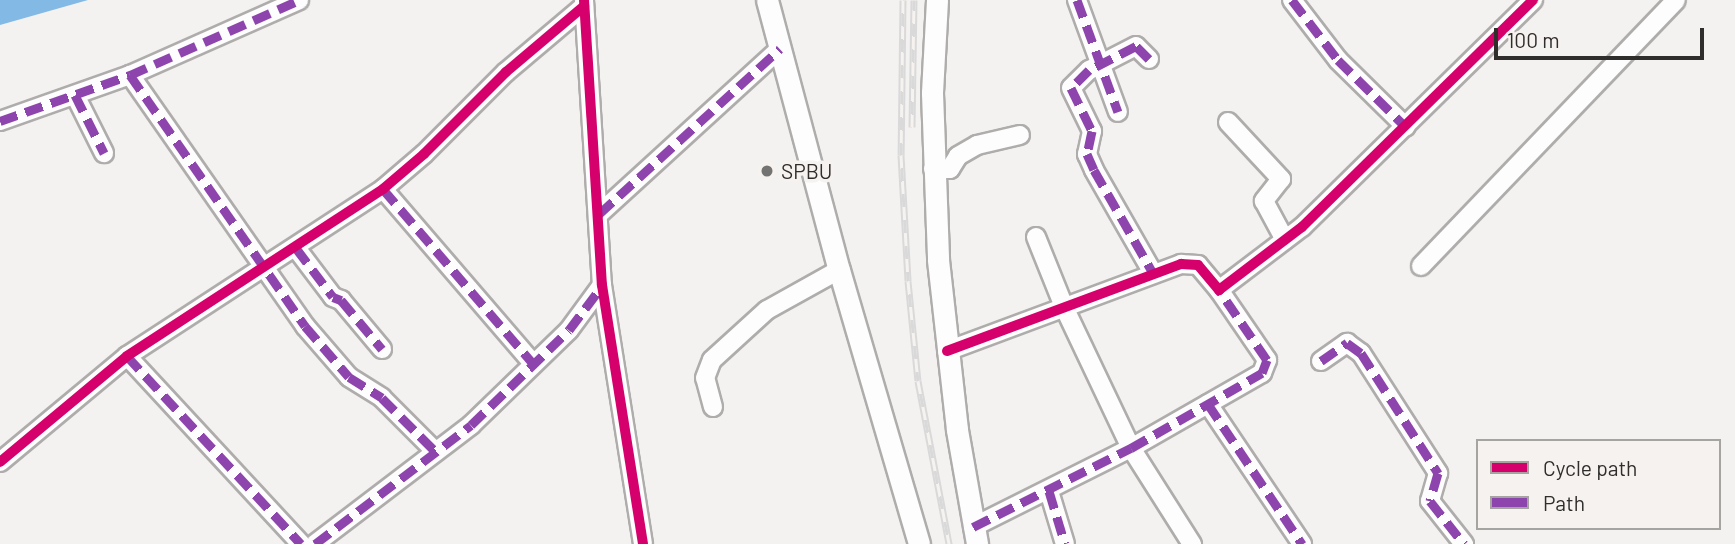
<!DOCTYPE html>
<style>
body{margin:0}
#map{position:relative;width:1735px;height:544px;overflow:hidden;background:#f4f2f0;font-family:Barlow,sans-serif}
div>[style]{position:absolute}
.water>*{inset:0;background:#82b9e5}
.roads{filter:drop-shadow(2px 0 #afadac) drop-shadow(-2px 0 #afadac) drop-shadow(0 2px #afadac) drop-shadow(0 -2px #afadac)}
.minor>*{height:18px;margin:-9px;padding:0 9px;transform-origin:9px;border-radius:9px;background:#fdfdfd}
.major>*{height:21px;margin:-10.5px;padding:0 10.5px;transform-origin:10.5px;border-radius:10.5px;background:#fdfdfd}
.rail>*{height:7px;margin-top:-3.5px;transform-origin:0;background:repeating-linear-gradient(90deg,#f5f2ef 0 13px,#dad9d9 0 26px);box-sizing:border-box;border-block:2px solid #dad9d9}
.quiet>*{height:9px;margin-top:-4.5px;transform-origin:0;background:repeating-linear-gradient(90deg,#8e44ad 0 18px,transparent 0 27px)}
.cycleway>*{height:10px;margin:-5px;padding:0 5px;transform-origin:5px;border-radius:5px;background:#d6006c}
.dots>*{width:19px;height:19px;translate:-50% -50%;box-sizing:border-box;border:4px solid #f5f2ef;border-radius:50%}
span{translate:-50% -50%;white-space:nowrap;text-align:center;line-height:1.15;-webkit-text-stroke:7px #f5f2ef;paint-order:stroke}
.poi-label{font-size:21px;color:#2f2e2d}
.left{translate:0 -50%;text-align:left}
.legend{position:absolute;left:1476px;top:439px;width:245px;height:91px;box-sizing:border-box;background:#f5f2ef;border:2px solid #a6a4a1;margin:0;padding:9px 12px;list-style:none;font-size:21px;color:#2f2e2d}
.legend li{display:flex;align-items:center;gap:14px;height:35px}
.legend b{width:35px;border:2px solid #a6a4a1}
.scale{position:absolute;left:1494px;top:28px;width:210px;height:32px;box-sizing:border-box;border:4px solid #2f2e2d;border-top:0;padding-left:9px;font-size:21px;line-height:24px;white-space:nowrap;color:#2f2e2d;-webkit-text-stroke:5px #f5f2ef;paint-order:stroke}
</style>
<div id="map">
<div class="water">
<div style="clip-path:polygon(0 0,88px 0,0 25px)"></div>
</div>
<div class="roads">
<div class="minor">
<div style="left:584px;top:0;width:286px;rotate:86.4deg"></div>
<div style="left:602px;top:285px;width:262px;rotate:81deg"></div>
<div style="left:1077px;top:0;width:119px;rotate:69.9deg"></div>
<div style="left:1292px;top:0;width:76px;rotate:52.5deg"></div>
<div style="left:1338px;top:60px;width:95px;rotate:44.6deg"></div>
<div style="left:1149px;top:59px;width:18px;rotate:-135deg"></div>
<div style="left:1136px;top:46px;width:53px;rotate:152.9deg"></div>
<div style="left:1089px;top:70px;width:25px;rotate:135deg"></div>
<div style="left:1071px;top:88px;width:48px;rotate:64deg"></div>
<div style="left:1092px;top:131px;width:24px;rotate:102deg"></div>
<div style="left:1087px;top:154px;width:17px;rotate:66deg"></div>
<div style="left:1094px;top:170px;width:119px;rotate:60.2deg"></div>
<div style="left:130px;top:75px;width:306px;rotate:55.1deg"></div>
<div style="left:305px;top:326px;width:67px;rotate:49.2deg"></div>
<div style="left:349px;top:377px;width:39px;rotate:32deg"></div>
<div style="left:382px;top:398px;width:76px;rotate:45deg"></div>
<div style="left:75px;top:95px;width:65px;rotate:63.4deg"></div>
<div style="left:0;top:121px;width:138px;rotate:-19.5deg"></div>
<div style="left:130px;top:75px;width:185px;rotate:-23.9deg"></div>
<div style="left:1228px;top:122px;width:78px;rotate:47.1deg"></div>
<div style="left:1281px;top:179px;width:28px;rotate:128deg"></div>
<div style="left:1264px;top:201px;width:44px;rotate:61.7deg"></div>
<div style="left:933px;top:169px;width:17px"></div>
<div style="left:950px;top:169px;width:15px;rotate:-58deg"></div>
<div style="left:958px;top:156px;width:22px;rotate:-30deg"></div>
<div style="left:977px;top:145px;width:44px;rotate:-13.1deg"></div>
<div style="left:383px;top:189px;width:228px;rotate:49.3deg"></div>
<div style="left:599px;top:214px;width:245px;rotate:-42.4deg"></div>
<div style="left:1036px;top:237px;width:78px;rotate:68.1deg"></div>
<div style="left:1065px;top:309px;width:154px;rotate:64.6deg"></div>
<div style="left:1131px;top:448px;width:114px;rotate:57.6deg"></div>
<div style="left:296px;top:248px;width:61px;rotate:52.9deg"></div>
<div style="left:333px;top:297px;width:9px;rotate:21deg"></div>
<div style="left:341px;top:300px;width:64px;rotate:50.1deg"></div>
<div style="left:1421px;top:266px;width:368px;rotate:-46.2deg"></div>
<div style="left:947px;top:351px;width:250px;rotate:-20.4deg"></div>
<div style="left:1181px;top:264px;width:17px;rotate:3deg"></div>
<div style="left:1198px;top:265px;width:33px;rotate:50deg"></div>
<div style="left:1219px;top:290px;width:104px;rotate:-37.2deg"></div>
<div style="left:1302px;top:227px;width:324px;rotate:-44.5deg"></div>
<div style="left:127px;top:356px;width:256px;rotate:47.2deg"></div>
<div style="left:1321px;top:361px;width:32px;rotate:-35deg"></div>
<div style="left:1347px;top:343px;width:17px;rotate:36deg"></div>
<div style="left:1361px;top:353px;width:143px;rotate:57.3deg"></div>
<div style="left:1438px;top:473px;width:29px;rotate:106deg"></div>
<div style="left:1430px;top:501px;width:55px;rotate:51.7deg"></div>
<div style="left:1208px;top:404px;width:169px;rotate:56.1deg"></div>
<div style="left:713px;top:407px;width:30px;rotate:-105deg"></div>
<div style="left:705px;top:378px;width:19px;rotate:-69deg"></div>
<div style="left:712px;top:360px;width:74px;rotate:-42.3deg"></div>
<div style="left:767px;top:310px;width:82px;rotate:-29.1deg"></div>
<div style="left:0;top:462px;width:165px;rotate:-39.8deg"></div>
<div style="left:127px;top:356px;width:306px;rotate:-33.1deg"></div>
<div style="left:383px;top:189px;width:54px;rotate:-40.5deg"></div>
<div style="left:424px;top:154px;width:116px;rotate:-45deg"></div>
<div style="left:506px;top:72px;width:102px;rotate:-40.2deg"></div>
<div style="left:1049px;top:491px;width:55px;rotate:73.2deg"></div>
<div style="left:973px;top:527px;width:177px;rotate:-26.6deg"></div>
<div style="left:1131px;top:448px;width:151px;rotate:-29.8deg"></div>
<div style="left:1262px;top:373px;width:14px;rotate:-69deg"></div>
<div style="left:1267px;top:360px;width:85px;rotate:-124.4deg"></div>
<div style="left:315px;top:544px;width:196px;rotate:-37.3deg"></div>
<div style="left:471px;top:425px;width:136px;rotate:-44.1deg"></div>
<div style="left:569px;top:330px;width:56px;rotate:-53.7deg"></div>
</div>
<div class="major">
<div style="left:767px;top:0;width:279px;rotate:75.1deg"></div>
<div style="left:839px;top:270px;width:285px;rotate:73.7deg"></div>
<div style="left:937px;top:0;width:93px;rotate:93.1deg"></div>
<div style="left:932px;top:93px;width:167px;rotate:87.9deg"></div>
<div style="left:938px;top:260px;width:171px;rotate:83.6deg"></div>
<div style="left:957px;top:430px;width:116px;rotate:80deg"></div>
</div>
</div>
<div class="rail">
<div style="left:903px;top:0;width:155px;rotate:90.7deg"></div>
<div style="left:901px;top:155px;width:126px;rotate:86.8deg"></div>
<div style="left:908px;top:281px;width:100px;rotate:84.3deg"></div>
<div style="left:918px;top:381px;width:166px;rotate:79.2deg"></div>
<div style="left:912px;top:127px;width:127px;rotate:-89.1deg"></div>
</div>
<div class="quiet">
<div style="left:1077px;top:0;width:119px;rotate:69.9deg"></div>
<div style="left:1292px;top:0;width:76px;rotate:52.5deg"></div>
<div style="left:1338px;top:60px;width:95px;rotate:44.6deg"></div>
<div style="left:1149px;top:59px;width:18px;rotate:-135deg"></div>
<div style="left:1136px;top:46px;width:53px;rotate:152.9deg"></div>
<div style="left:1089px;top:70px;width:25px;rotate:135deg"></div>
<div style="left:1071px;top:88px;width:48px;rotate:64deg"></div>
<div style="left:1092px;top:131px;width:24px;rotate:102deg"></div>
<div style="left:1087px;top:154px;width:17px;rotate:66deg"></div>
<div style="left:1094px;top:170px;width:119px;rotate:60.2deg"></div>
<div style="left:130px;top:75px;width:306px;rotate:55.1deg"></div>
<div style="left:305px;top:326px;width:67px;rotate:49.2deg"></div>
<div style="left:349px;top:377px;width:39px;rotate:32deg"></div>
<div style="left:382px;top:398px;width:76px;rotate:45deg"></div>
<div style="left:75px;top:95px;width:65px;rotate:63.4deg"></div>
<div style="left:0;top:121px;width:138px;rotate:-19.5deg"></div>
<div style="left:130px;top:75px;width:185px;rotate:-23.9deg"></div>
<div style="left:383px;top:189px;width:228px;rotate:49.3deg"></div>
<div style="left:599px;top:214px;width:245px;rotate:-42.4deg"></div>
<div style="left:296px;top:248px;width:61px;rotate:52.9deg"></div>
<div style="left:333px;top:297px;width:9px;rotate:21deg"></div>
<div style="left:341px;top:300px;width:64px;rotate:50.1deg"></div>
<div style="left:127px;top:356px;width:256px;rotate:47.2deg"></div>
<div style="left:1321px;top:361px;width:32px;rotate:-35deg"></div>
<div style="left:1347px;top:343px;width:17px;rotate:36deg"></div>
<div style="left:1361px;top:353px;width:143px;rotate:57.3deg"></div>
<div style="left:1438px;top:473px;width:29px;rotate:106deg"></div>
<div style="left:1430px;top:501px;width:55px;rotate:51.7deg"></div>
<div style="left:1208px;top:404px;width:169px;rotate:56.1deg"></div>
<div style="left:1049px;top:491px;width:55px;rotate:73.2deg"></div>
<div style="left:973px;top:527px;width:177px;rotate:-26.6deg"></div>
<div style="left:1131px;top:448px;width:151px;rotate:-29.8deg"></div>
<div style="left:1262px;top:373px;width:14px;rotate:-69deg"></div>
<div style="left:1267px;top:360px;width:85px;rotate:-124.4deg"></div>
<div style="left:315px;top:544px;width:196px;rotate:-37.3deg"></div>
<div style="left:471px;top:425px;width:136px;rotate:-44.1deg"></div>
<div style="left:569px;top:330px;width:55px;rotate:-53.1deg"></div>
</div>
<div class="cycleway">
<div style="left:584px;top:0;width:286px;rotate:86.4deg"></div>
<div style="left:602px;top:285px;width:262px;rotate:81deg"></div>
<div style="left:947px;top:351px;width:250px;rotate:-20.4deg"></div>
<div style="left:1181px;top:264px;width:17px;rotate:3deg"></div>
<div style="left:1198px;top:265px;width:33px;rotate:50deg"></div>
<div style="left:1219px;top:290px;width:104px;rotate:-37.2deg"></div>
<div style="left:1302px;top:227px;width:324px;rotate:-44.5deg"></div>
<div style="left:0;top:462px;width:165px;rotate:-39.8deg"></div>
<div style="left:127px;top:356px;width:306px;rotate:-33.1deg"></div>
<div style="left:383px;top:189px;width:54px;rotate:-40.5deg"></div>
<div style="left:424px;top:154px;width:116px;rotate:-45deg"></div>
<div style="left:506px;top:72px;width:102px;rotate:-40.2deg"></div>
</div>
<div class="dots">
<div style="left:767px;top:171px;background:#747371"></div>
</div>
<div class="poi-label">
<span class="left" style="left:781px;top:171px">SPBU</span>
</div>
<ul class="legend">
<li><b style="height:9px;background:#d6006c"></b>Cycle path</li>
<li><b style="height:9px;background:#8e44ad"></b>Path</li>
</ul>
<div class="scale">100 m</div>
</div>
